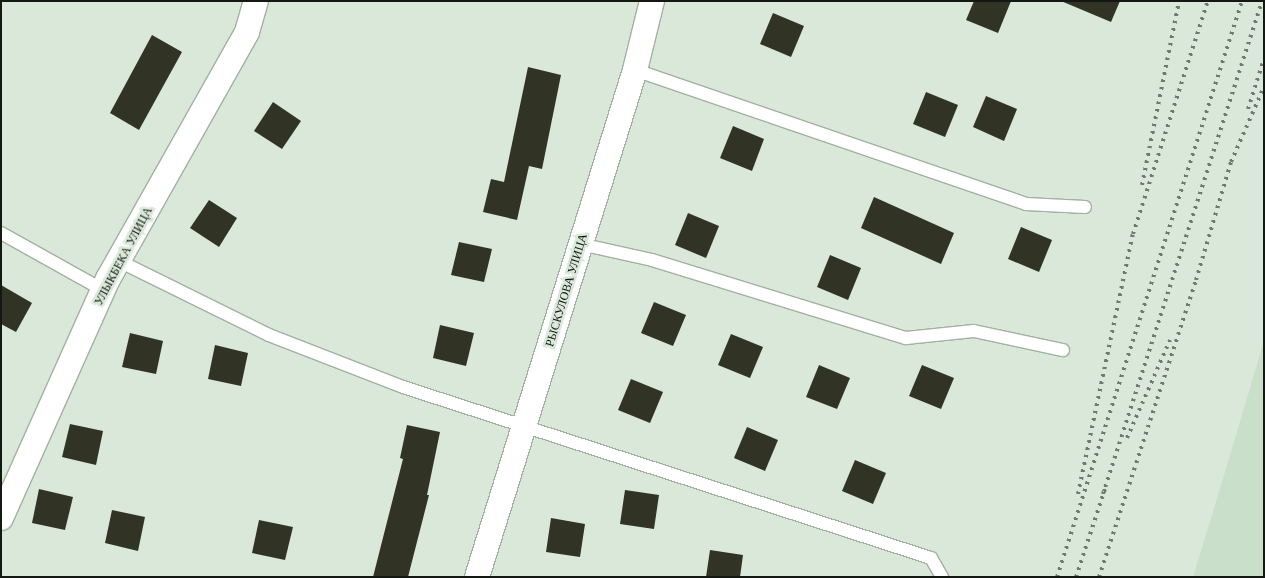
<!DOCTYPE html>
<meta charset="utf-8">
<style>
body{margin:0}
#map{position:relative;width:1265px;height:578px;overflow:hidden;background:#d9e8d8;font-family:"Libre Baskerville",serif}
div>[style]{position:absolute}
.built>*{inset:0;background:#cadfca}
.building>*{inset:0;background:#313424}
.roads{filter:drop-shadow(1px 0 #a2b1a2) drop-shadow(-1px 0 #a2b1a2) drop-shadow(0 1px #a2b1a2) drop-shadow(0 -1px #a2b1a2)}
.lane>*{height:12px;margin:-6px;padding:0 6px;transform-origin:6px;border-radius:6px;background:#fff}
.street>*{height:24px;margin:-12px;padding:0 12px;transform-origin:12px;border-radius:12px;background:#fff}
.rail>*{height:4px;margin-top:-2px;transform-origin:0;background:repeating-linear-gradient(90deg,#70796f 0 2.5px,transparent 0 7.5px)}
span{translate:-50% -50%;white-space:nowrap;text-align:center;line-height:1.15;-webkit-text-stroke:5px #d9e8d8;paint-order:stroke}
.street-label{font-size:12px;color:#131813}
.frame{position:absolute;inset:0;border:2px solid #131813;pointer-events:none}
</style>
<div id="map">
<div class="built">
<div style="clip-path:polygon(1264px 341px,1264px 577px,1193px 577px,1219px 492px)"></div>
</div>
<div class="building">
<div style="clip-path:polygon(974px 1px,1011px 1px,998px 33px,966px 20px)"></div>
<div style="clip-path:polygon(1061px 1px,1120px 1px,1111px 22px)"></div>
<div style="clip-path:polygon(773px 13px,804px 26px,791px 57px,760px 44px)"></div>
<div style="clip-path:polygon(152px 35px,182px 52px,139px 130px,110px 113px)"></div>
<div style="clip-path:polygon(528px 67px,561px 75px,542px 169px,529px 166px,517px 220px,483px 212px,491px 179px,504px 182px)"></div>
<div style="clip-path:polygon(926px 92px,958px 105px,945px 137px,913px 124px)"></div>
<div style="clip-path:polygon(986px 96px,1017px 109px,1004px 141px,973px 127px)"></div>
<div style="clip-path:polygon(273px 102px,301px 121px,282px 149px,254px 131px)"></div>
<div style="clip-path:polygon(733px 126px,764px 139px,752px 171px,720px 158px)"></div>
<div style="clip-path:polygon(874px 197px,954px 233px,941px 264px,861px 228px)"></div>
<div style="clip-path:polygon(209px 200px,237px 218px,219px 247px,190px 228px)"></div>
<div style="clip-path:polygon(688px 213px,719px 226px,706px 258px,675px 245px)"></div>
<div style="clip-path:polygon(1021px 227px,1052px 240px,1039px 272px,1008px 259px)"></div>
<div style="clip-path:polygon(459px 242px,492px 249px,484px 282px,451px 275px)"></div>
<div style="clip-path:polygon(830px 255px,861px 268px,848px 300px,817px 287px)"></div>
<div style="clip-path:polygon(1px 285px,32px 303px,16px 332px,1px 324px)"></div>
<div style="clip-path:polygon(654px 302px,686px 315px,673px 346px,641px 333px)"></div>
<div style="clip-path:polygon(440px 325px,474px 333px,466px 366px,433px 358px)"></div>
<div style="clip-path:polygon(130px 333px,163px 341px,156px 374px,122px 367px)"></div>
<div style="clip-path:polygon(731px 334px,763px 347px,750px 378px,718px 365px)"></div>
<div style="clip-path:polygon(215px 345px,248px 353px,241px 386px,208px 379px)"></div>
<div style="clip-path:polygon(819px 365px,850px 378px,837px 409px,806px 397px)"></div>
<div style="clip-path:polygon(922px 365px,954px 378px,941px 409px,909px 396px)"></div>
<div style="clip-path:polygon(631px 379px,663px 392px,650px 423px,618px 410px)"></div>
<div style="clip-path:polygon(70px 424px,103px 431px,96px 465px,62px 457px)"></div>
<div style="clip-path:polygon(407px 425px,440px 432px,427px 495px,429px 495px,408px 577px,373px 577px,403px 459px,400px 458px)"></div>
<div style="clip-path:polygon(747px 427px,778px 440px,765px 471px,734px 458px)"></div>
<div style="clip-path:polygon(855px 460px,886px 473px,873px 504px,842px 491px)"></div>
<div style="clip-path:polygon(39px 489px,73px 497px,65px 530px,32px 523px)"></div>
<div style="clip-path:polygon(625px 490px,659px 495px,654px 529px,620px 524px)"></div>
<div style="clip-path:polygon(112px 510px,145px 517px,138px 551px,105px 543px)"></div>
<div style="clip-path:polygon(551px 518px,585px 524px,580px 557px,546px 552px)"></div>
<div style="clip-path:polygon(259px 520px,293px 527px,285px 560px,252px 553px)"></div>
<div style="clip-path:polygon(710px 550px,743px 555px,740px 577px,706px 577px)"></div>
</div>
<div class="roads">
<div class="lane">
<div style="left:635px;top:70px;width:413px;rotate:18.9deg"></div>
<div style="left:1026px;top:204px;width:59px;rotate:2.9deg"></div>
<div style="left:1px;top:233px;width:117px;rotate:29.2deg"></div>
<div style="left:580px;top:244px;width:74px;rotate:12.5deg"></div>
<div style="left:652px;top:260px;width:266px;rotate:17.1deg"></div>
<div style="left:906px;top:338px;width:68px;rotate:-5.9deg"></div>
<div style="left:974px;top:331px;width:91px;rotate:12.1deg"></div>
<div style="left:119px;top:261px;width:167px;rotate:26.3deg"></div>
<div style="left:269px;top:335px;width:144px;rotate:21.2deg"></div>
<div style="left:403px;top:387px;width:555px;rotate:17.95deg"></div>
<div style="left:931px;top:558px;width:22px;rotate:60deg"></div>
</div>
<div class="street">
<div style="left:1px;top:518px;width:262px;rotate:-65.9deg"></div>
<div style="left:108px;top:279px;width:283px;rotate:-60.6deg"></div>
<div style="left:247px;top:32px;width:32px;rotate:-74deg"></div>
<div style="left:477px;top:577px;width:531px;rotate:-72.69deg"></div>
<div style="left:635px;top:70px;width:71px;rotate:-76.2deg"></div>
</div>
</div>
<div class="rail">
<div style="left:1248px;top:109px;width:52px;rotate:-72.3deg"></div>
<div style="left:1142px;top:185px;width:188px;rotate:-78.6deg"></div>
<div style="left:1127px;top:438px;width:107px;rotate:-66.3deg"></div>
<div style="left:1078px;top:494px;width:266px;rotate:-78.1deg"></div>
<div style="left:1133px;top:234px;width:245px;rotate:-72.2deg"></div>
<div style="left:1103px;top:494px;width:518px;rotate:-72.12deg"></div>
<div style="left:1057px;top:577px;width:605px;rotate:-72.19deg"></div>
<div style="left:1076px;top:577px;width:93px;rotate:-71.8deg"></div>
<div style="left:1099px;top:577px;width:312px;rotate:-71.9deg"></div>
<div style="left:1196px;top:280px;width:123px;rotate:-73.5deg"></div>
<div style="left:1231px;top:162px;width:82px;rotate:-66.3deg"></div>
</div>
<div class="street-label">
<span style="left:123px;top:256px;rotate:-62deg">УЛЫКБЕКА УЛИЦА</span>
<span style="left:566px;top:290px;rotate:-73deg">РЫСКУЛОВА УЛИЦА</span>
</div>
<div class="frame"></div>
</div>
